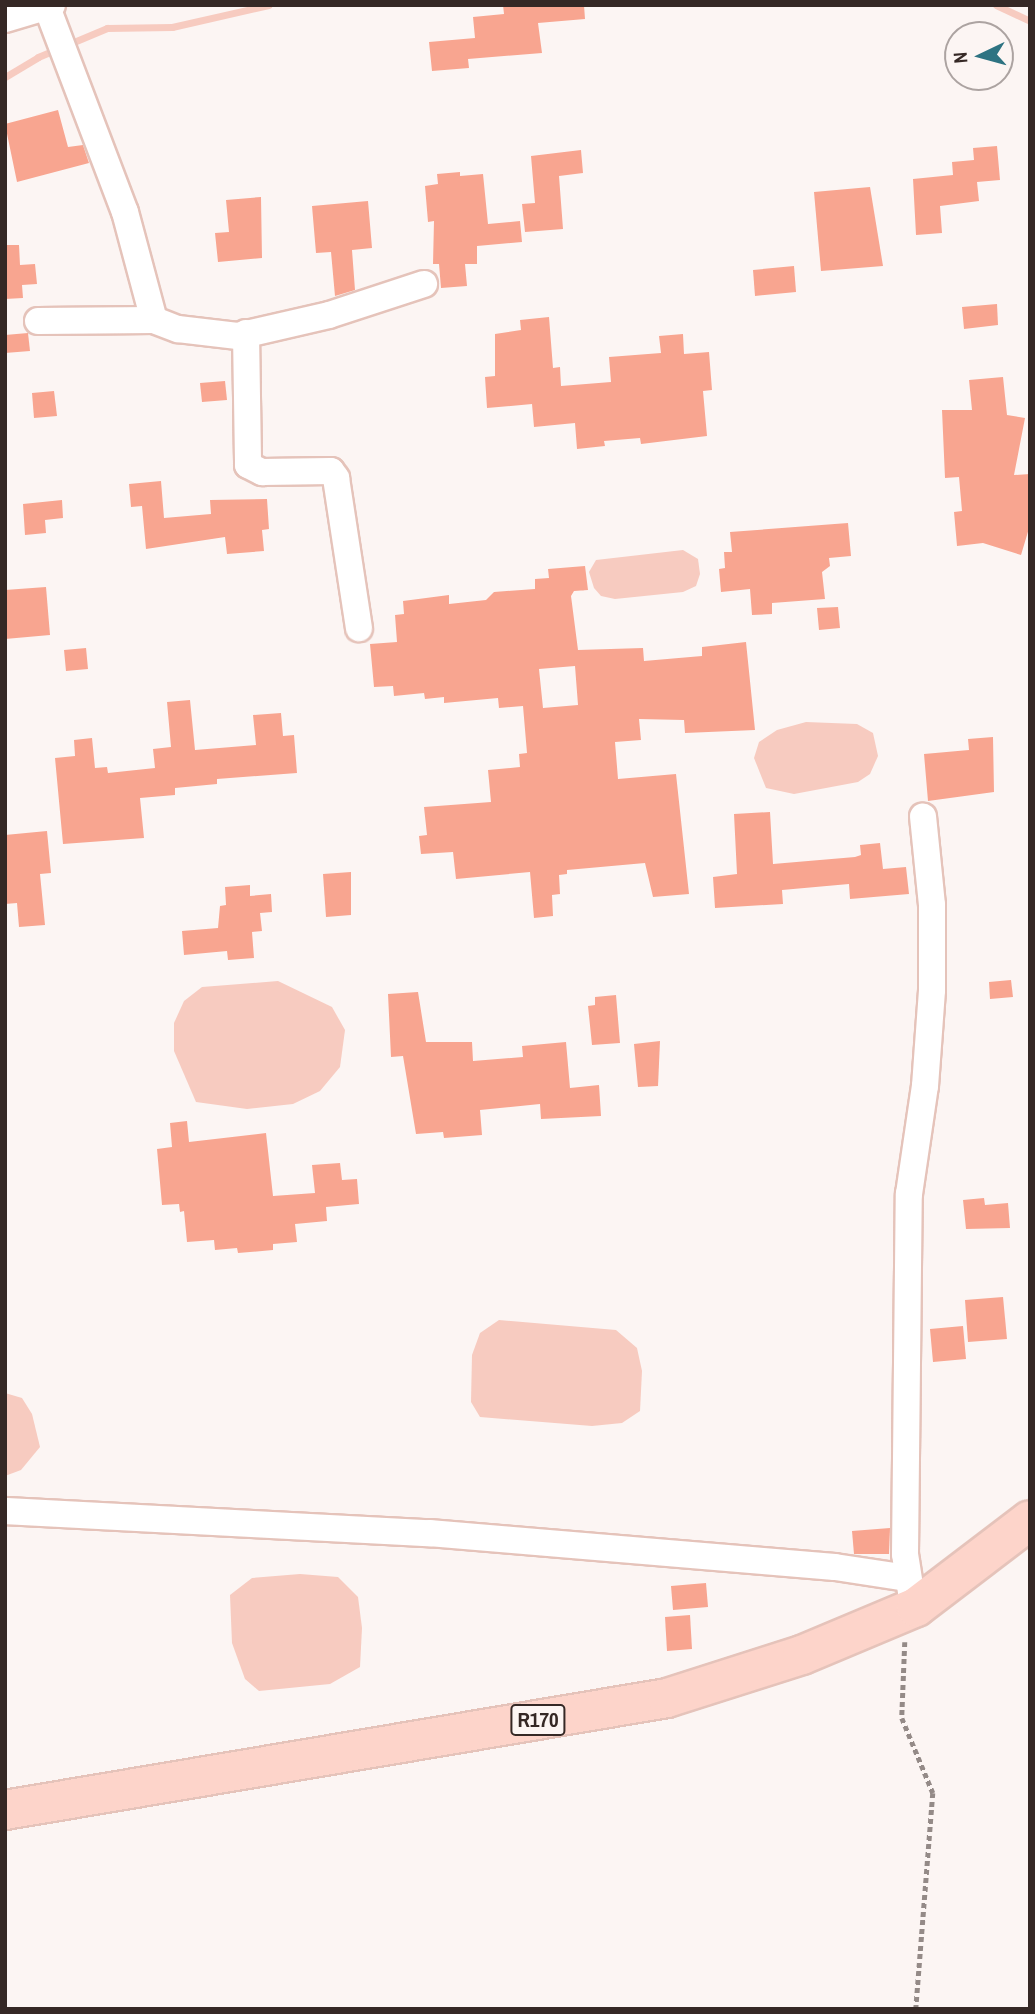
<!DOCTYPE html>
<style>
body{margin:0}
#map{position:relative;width:1035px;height:2014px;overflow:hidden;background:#fcf5f3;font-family:"Archivo Narrow",sans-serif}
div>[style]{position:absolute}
.water>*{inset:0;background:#f7cbc0}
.stream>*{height:7px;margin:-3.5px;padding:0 3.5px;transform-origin:3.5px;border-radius:3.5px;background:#f7cbc0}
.building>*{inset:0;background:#f8a590}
.path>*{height:4.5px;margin-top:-2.25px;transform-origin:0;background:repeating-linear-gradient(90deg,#948a87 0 5px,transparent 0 8.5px)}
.roads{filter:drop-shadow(2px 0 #e5c3ba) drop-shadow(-2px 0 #e5c3ba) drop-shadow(0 2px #e5c3ba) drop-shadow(0 -2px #e5c3ba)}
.minor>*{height:26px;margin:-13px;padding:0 13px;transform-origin:13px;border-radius:13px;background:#fff}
.primary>*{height:38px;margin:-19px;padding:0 19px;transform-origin:19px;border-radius:19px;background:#fdd4ca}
span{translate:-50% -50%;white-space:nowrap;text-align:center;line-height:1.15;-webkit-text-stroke:6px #fcf5f3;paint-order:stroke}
.shield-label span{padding:2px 5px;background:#fcf5f3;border:2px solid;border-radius:5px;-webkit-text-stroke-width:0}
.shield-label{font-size:21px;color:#352825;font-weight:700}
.frame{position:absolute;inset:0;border:7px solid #352825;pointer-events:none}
.north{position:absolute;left:944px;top:21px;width:70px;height:70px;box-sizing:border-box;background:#fcf5f3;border:2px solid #aca3a1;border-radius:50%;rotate:265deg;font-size:19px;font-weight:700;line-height:28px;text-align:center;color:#352825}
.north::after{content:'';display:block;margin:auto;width:24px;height:32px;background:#2e7382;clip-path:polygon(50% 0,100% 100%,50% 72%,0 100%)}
</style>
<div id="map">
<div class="water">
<div style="clip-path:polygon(683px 550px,698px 559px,700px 574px,696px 586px,683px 592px,615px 599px,601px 596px,594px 588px,589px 572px,596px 560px)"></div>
<div style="clip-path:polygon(806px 722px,857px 724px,873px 733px,878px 756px,870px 774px,858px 782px,794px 794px,766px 788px,754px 758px,759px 742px,777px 730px)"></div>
<div style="clip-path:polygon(278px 981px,332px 1007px,345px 1030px,340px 1067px,320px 1091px,293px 1104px,247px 1109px,196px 1102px,174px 1051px,174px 1023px,184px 1001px,202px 987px)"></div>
<div style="clip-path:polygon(499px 1320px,616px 1330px,637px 1348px,642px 1371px,640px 1411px,622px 1423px,592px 1426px,480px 1417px,471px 1402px,472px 1355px,480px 1333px)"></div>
<div style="clip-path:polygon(5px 1393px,22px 1398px,32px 1414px,40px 1447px,21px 1470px,5px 1476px)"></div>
<div style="clip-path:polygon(300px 1574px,338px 1577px,358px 1597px,362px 1628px,360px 1667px,330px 1684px,259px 1691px,245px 1679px,232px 1643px,230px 1595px,252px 1578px)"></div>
</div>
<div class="stream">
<div style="left:996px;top:5px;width:38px;rotate:25deg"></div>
<div style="left:5px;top:77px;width:39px;rotate:-31deg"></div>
<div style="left:38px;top:57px;width:75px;rotate:-22.8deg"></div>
<div style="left:107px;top:28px;width:65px;rotate:-0.9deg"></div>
<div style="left:172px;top:27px;width:99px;rotate:-12.8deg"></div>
</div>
<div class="building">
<div style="clip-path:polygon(503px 5px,584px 5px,585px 19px,538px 23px,542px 53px,468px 59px,469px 68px,432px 71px,429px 42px,475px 38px,473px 17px,504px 14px)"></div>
<div style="clip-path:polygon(58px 110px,68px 147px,83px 145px,89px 163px,17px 182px,5px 124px)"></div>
<div style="clip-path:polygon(997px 146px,1000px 180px,977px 182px,979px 201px,940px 206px,942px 233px,916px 235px,913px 179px,953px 175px,952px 162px,974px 160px,973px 148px)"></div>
<div style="clip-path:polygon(581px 150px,583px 173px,559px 176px,563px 229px,525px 232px,522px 204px,535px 203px,531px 156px)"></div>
<div style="clip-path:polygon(460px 172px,460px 176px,483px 174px,488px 224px,520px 221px,522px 242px,477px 246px,477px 264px,465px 264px,467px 286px,441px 288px,439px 264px,433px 264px,434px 221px,428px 222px,425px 186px,438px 184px,437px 174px)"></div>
<div style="clip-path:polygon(870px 187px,883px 266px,821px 271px,814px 192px)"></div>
<div style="clip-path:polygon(261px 197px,262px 258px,218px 262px,215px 233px,229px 232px,226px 200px)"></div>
<div style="clip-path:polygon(368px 201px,372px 248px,352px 250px,355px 290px,335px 296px,331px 252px,316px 253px,312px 206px)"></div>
<div style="clip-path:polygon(5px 245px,19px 245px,20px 265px,35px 264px,37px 284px,22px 285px,23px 298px,5px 299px)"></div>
<div style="clip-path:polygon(794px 266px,796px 292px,755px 296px,753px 270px)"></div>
<div style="clip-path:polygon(997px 304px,998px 325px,964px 329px,962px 307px)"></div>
<div style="clip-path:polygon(549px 317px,553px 368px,560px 367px,561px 386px,611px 382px,609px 357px,661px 353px,659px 336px,683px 334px,684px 354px,709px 352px,712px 390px,703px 391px,707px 436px,641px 444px,640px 438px,604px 441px,605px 446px,577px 449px,575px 423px,534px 427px,532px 404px,487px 408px,485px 377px,495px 376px,495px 334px,521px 330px,520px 320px)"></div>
<div style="clip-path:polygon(28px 333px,30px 351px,5px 353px,5px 335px)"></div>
<div style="clip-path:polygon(1003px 377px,1007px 415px,1025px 418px,1014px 475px,1030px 474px,1030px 525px,1021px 555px,983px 543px,957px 546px,954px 512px,962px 511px,959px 477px,945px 478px,942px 410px,972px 410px,969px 380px)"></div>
<div style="clip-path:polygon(225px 381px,227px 400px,202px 402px,200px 383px)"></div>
<div style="clip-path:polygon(54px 391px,57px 416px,34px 418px,32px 393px)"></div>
<div style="clip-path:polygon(161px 481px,164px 518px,211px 514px,210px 500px,267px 499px,269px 529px,262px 530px,264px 551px,227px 554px,225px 537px,146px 549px,142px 506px,131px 507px,129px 484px)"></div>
<div style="clip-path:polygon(62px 500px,63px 518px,45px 520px,46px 533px,25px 535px,23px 504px)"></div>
<div style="clip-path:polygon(848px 523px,851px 556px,829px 558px,830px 566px,822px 572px,825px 599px,772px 603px,772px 614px,752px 615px,750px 589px,721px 592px,719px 569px,725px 568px,724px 552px,732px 552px,730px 532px)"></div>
<div style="clip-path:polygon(evenodd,585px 566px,588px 590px,574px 591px,571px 596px,578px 650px,643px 648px,644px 661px,702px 656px,702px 647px,746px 642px,755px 730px,685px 733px,684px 720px,639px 719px,641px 740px,615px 742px,618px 779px,676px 774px,689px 894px,653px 897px,645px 863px,567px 870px,567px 874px,559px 875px,560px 894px,552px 895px,553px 916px,534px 918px,530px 872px,456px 879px,453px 852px,421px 854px,419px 836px,427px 835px,424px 807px,491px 802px,488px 770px,520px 767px,519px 754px,527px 753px,523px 706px,499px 708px,498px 698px,444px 703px,444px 697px,425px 699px,424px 693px,394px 696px,393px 686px,374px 687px,370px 644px,397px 642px,395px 615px,404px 614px,403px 601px,449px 595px,449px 604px,486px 600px,494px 592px,535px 589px,535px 579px,549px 578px,548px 569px,585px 566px,575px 666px,578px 705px,543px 708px,539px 669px,575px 666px)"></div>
<div style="clip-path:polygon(46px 587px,50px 635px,5px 639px,5px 590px)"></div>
<div style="clip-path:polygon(838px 607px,840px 628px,819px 630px,817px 608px)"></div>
<div style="clip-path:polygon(86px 648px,88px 669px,66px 671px,64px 650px)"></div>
<div style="clip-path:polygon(190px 700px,195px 750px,256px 745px,253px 715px,281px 713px,283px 736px,294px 735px,297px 773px,217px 779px,217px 784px,175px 788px,175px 795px,140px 798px,144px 838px,63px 844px,55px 758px,75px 756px,74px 740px,92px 738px,95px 768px,107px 767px,108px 773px,155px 768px,153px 749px,171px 747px,167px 702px)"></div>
<div style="clip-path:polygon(993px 737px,994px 792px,928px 801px,924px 754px,969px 750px,968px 739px)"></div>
<div style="clip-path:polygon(770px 812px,773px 864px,855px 857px,861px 855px,860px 845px,880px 843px,883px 869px,906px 867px,909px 894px,850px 899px,849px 884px,782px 890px,783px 904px,715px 908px,713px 877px,737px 874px,734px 814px)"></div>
<div style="clip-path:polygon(47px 831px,51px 873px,40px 874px,45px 925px,19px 927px,17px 903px,5px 904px,5px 835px)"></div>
<div style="clip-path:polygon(351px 872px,351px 915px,326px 917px,323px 874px)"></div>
<div style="clip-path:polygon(250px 885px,250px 896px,271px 894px,272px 912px,260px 913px,262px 931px,252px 932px,254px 958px,228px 960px,227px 951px,184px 955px,182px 931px,218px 928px,220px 906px,226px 905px,225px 887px)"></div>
<div style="clip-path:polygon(1011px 980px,1013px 997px,990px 999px,989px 982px)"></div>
<div style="clip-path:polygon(418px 992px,426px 1042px,472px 1042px,473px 1061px,523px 1057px,522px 1046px,566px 1042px,570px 1088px,599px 1085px,601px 1116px,541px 1119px,540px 1104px,480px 1110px,482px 1135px,444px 1138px,443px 1132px,416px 1134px,403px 1056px,391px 1057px,388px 994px)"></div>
<div style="clip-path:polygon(616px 995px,620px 1043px,592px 1045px,588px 1006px,595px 1005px,595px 997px)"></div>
<div style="clip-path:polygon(660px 1041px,658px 1086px,638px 1087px,634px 1044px)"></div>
<div style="clip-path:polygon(187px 1121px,189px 1142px,266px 1133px,273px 1196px,315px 1193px,312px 1165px,340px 1163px,342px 1180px,357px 1179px,359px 1204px,326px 1207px,327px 1221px,295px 1224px,297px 1242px,273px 1244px,273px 1250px,238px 1253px,237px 1248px,215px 1250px,214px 1240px,187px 1242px,184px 1211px,180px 1212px,179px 1204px,162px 1205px,157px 1149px,172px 1147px,170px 1123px)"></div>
<div style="clip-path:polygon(984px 1198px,985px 1205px,1008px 1203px,1010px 1228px,966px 1229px,963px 1200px)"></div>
<div style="clip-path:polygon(1003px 1297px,1007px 1339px,968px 1342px,965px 1300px)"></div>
<div style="clip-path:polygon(963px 1326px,966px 1359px,933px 1362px,930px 1329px)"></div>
<div style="clip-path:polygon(890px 1528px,889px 1554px,854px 1554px,852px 1531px)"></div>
<div style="clip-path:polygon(706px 1583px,708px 1607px,673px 1610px,671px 1586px)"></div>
<div style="clip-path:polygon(690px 1615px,692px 1649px,667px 1651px,665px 1617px)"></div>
</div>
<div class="path">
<div style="left:905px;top:1642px;width:76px;rotate:92.3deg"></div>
<div style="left:902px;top:1718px;width:81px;rotate:67.5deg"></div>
<div style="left:933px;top:1793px;width:217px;rotate:94.5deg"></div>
</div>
<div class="roads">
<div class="minor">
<div style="left:47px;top:7px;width:219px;rotate:69.2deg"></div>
<div style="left:125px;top:212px;width:112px;rotate:75deg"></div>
<div style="left:5px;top:19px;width:49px;rotate:-16.6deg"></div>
<div style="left:38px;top:321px;width:116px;rotate:-0.5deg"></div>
<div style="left:154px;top:320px;width:26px;rotate:21deg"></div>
<div style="left:178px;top:329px;width:60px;rotate:6.7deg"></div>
<div style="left:238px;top:336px;width:93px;rotate:-13deg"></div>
<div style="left:329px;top:315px;width:100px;rotate:-18.1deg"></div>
<div style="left:246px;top:333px;width:132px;rotate:89.1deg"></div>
<div style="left:248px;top:465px;width:16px;rotate:27deg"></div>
<div style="left:262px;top:472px;width:69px;rotate:-0.8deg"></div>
<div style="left:331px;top:471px;width:9px;rotate:54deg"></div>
<div style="left:336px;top:478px;width:152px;rotate:81.3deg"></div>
<div style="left:5px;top:1511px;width:425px;rotate:3deg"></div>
<div style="left:429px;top:1533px;width:407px;rotate:4.8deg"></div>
<div style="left:835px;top:1567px;width:74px;rotate:8.6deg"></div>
<div style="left:911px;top:1592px;width:38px;rotate:-99deg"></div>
<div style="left:905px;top:1554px;width:360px;rotate:-89.4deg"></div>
<div style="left:909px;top:1194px;width:109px;rotate:-81.6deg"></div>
<div style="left:925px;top:1086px;width:96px;rotate:-85.8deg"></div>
<div style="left:932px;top:990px;width:85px;rotate:-90deg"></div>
<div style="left:932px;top:905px;width:89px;rotate:-95.8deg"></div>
</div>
<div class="primary">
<div style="left:5px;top:1810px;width:671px;rotate:-9.6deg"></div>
<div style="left:667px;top:1698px;width:142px;rotate:-17.7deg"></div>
<div style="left:802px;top:1655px;width:124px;rotate:-22.8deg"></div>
<div style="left:916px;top:1607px;width:143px;rotate:-37.3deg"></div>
</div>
</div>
<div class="shield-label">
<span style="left:538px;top:1720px">R170</span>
</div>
<div class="frame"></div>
<div class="north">N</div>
</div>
